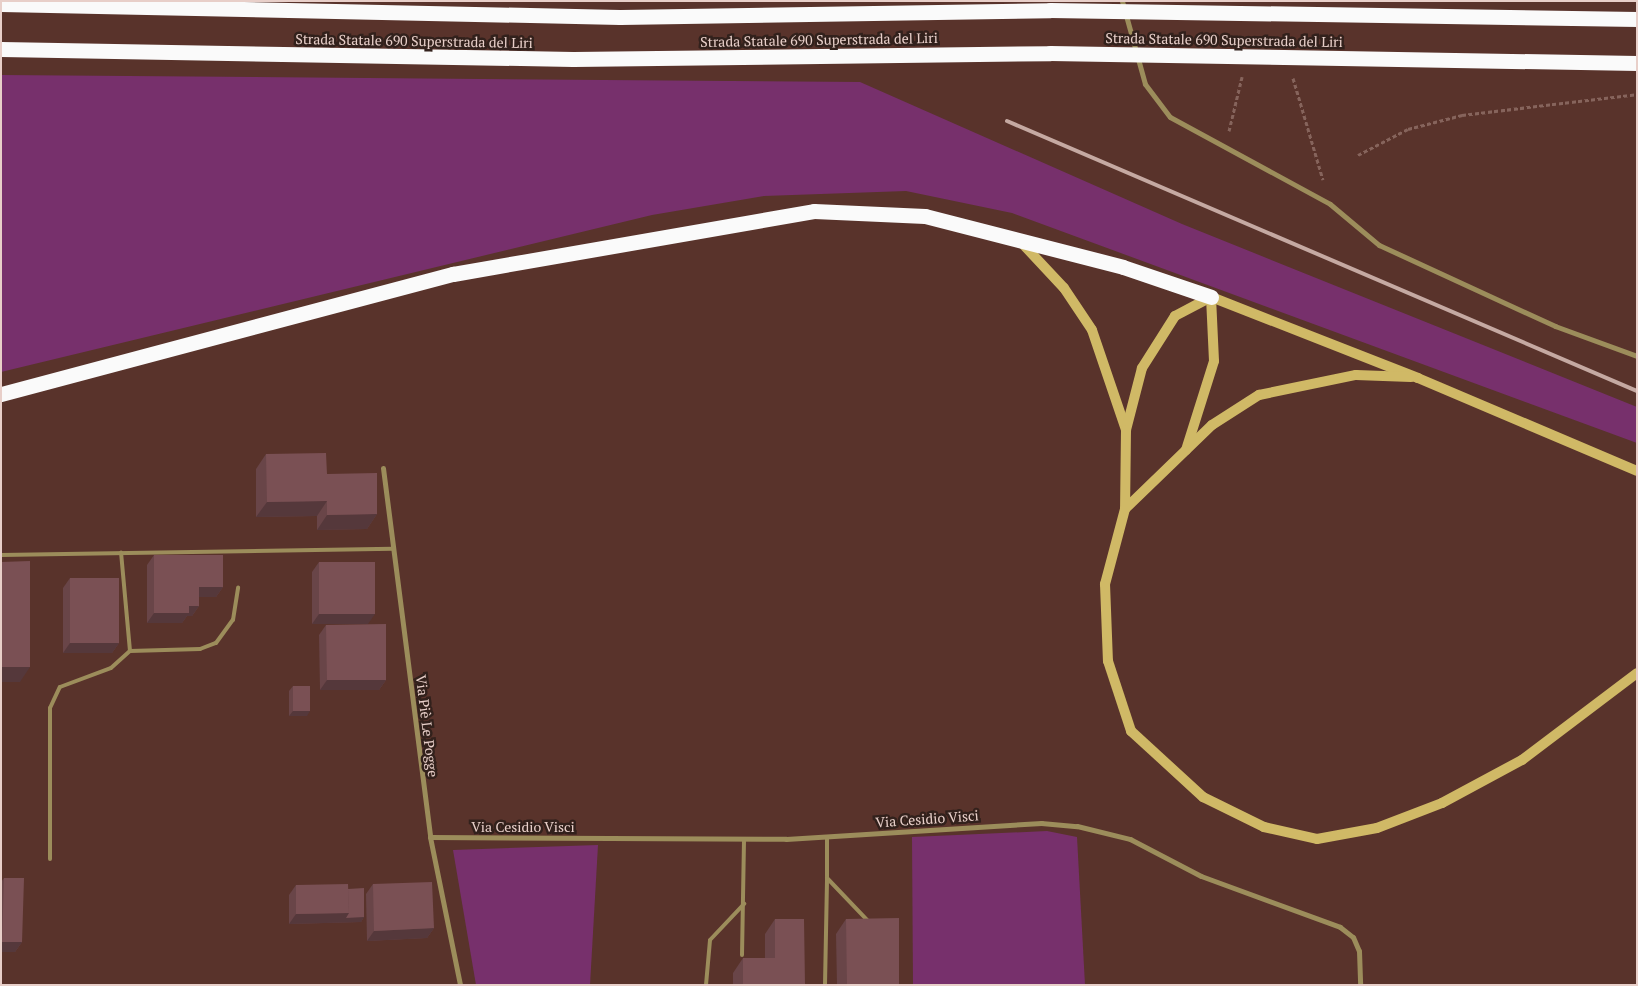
<!DOCTYPE html>
<meta charset="utf-8">
<style>
body{margin:0}
#map{position:relative;width:1638px;height:986px;overflow:hidden;background:#59332b;font-family:"PT Serif",serif}
div>[style]{position:absolute}
.green>*{inset:0;background:#77306c}
.path>*{height:3px;margin-top:-1.5px;transform-origin:0;background:repeating-linear-gradient(90deg,#86645c 0 4px,transparent 0 6.5px)}
.lane>*{height:4px;margin:-2px;padding:0 2px;transform-origin:2px;border-radius:2px;background:#9c8d5b}
.street>*{height:5px;margin:-2.5px;padding:0 2.5px;transform-origin:2.5px;border-radius:2.5px;background:#9c8d5b}
.secondary>*{height:10px;margin:-5px;padding:0 5px;transform-origin:5px;border-radius:5px;background:#d0b966}
.highway>*{height:15px;margin:-7.5px;padding:0 7.5px;transform-origin:7.5px;border-radius:7.5px;background:#fafafa}
.rail>*{height:4px;margin:-2px;padding:0 2px;transform-origin:2px;border-radius:2px;background:#c5a9a2}
.highway-bridge>*{height:15px;margin:-7.5px;padding:0 7.5px;transform-origin:7.5px;border-radius:7.5px;background:#fafafa}
.wall>*{inset:0;background:#694548}
.shaded-wall>*{inset:0;background:#55383b}
.building>*{inset:0;background:#7a5054}
span{translate:-50% -50%;white-space:nowrap;text-align:center;line-height:1.15;-webkit-text-stroke:5px #32211c;paint-order:stroke}
.street-label{font-size:14px;color:#e8cfc9}
.frame{position:absolute;inset:0;border:2px solid #e8cfc9;pointer-events:none}
</style>
<div id="map">
<div class="green">
<div style="clip-path:polygon(1px 75px,860px 82px,1182px 224px,1637px 407px,1637px 443px,1012px 213px,906px 191px,764px 196px,652px 215px,1px 372px)"></div>
<div style="clip-path:polygon(1047px 831px,1077px 837px,1085px 985px,913px 985px,912px 837px)"></div>
<div style="clip-path:polygon(598px 845px,590px 985px,476px 985px,453px 850px)"></div>
</div>
<div class="path">
<div style="left:1293px;top:78px;width:106px;rotate:73.6deg"></div>
<div style="left:1229px;top:131px;width:56px;rotate:-76.5deg"></div>
<div style="left:1358px;top:155px;width:56px;rotate:-27.5deg"></div>
<div style="left:1408px;top:129px;width:56px;rotate:-14.5deg"></div>
<div style="left:1462px;top:115px;width:176px;rotate:-6.8deg"></div>
</div>
<div class="lane">
<div style="left:1px;top:555px;width:392px;rotate:-0.9deg"></div>
<div style="left:130px;top:651px;width:70px;rotate:-1.6deg"></div>
<div style="left:200px;top:649px;width:17px;rotate:-21deg"></div>
<div style="left:216px;top:643px;width:29px;rotate:-54deg"></div>
<div style="left:233px;top:620px;width:33px;rotate:-81deg"></div>
<div style="left:827px;top:837px;width:41px;rotate:90deg"></div>
<div style="left:827px;top:878px;width:59px;rotate:46.4deg"></div>
<div style="left:50px;top:859px;width:151px;rotate:-90deg"></div>
<div style="left:50px;top:708px;width:23px;rotate:-65deg"></div>
<div style="left:60px;top:687px;width:54px;rotate:-20.4deg"></div>
<div style="left:111px;top:668px;width:25px;rotate:-42deg"></div>
<div style="left:130px;top:651px;width:99px;rotate:-95.2deg"></div>
<div style="left:742px;top:955px;width:116px;rotate:-89deg"></div>
<div style="left:706px;top:985px;width:45px;rotate:-84.9deg"></div>
<div style="left:710px;top:940px;width:50px;rotate:-46.6deg"></div>
<div style="left:825px;top:985px;width:107px;rotate:-88.9deg"></div>
</div>
<div class="street">
<div style="left:1122px;top:1px;width:86px;rotate:74.5deg"></div>
<div style="left:1145px;top:84px;width:41px;rotate:52.9deg"></div>
<div style="left:1170px;top:117px;width:182px;rotate:28.5deg"></div>
<div style="left:1330px;top:204px;width:64px;rotate:39.9deg"></div>
<div style="left:1379px;top:245px;width:194px;rotate:24.7deg"></div>
<div style="left:1555px;top:326px;width:87px;rotate:20.1deg"></div>
<div style="left:383px;top:468px;width:372px;rotate:82.7deg"></div>
<div style="left:430px;top:837px;width:151px;rotate:78.5deg"></div>
<div style="left:430px;top:837px;width:356px;rotate:0.3deg"></div>
<div style="left:786px;top:839px;width:256px;rotate:-3.6deg"></div>
<div style="left:1041px;top:823px;width:36px;rotate:5deg"></div>
<div style="left:1077px;top:826px;width:55px;rotate:13.8deg"></div>
<div style="left:1130px;top:839px;width:80px;rotate:27.5deg"></div>
<div style="left:1201px;top:876px;width:148px;rotate:20.1deg"></div>
<div style="left:1340px;top:927px;width:16px;rotate:38deg"></div>
<div style="left:1353px;top:937px;width:15px;rotate:67deg"></div>
<div style="left:1359px;top:951px;width:34px;rotate:88deg"></div>
</div>
<div class="secondary">
<div style="left:1020px;top:241px;width:64px;rotate:46.9deg"></div>
<div style="left:1064px;top:288px;width:50px;rotate:56.3deg"></div>
<div style="left:1092px;top:330px;width:106px;rotate:71.2deg"></div>
<div style="left:1186px;top:450px;width:93px;rotate:-72.5deg"></div>
<div style="left:1214px;top:361px;width:64px;rotate:-92.7deg"></div>
<div style="left:1637px;top:471px;width:238px;rotate:-157deg"></div>
<div style="left:1418px;top:378px;width:222px;rotate:-158.6deg"></div>
<div style="left:1211px;top:297px;width:41px;rotate:152.2deg"></div>
<div style="left:1175px;top:316px;width:62px;rotate:122.4deg"></div>
<div style="left:1142px;top:368px;width:64px;rotate:104.5deg"></div>
<div style="left:1126px;top:430px;width:79px;rotate:90.7deg"></div>
<div style="left:1125px;top:509px;width:78px;rotate:104.9deg"></div>
<div style="left:1105px;top:584px;width:77px;rotate:87.8deg"></div>
<div style="left:1108px;top:661px;width:74px;rotate:71.8deg"></div>
<div style="left:1131px;top:731px;width:98px;rotate:42.5deg"></div>
<div style="left:1203px;top:797px;width:68px;rotate:26.2deg"></div>
<div style="left:1264px;top:827px;width:54px;rotate:12.8deg"></div>
<div style="left:1317px;top:839px;width:61px;rotate:-10.4deg"></div>
<div style="left:1377px;top:828px;width:70px;rotate:-21deg"></div>
<div style="left:1442px;top:803px;width:91px;rotate:-28.3deg"></div>
<div style="left:1522px;top:760px;width:144px;rotate:-37.1deg"></div>
<div style="left:1125px;top:509px;width:121px;rotate:-44deg"></div>
<div style="left:1212px;top:425px;width:56px;rotate:-32.6deg"></div>
<div style="left:1259px;top:395px;width:99px;rotate:-11.7deg"></div>
<div style="left:1356px;top:375px;width:55px;rotate:2.1deg"></div>
</div>
<div class="highway">
<div style="left:1px;top:4px;width:619px;rotate:1.2deg"></div>
<div style="left:620px;top:17px;width:430px;rotate:-0.9deg"></div>
<div style="left:1px;top:49px;width:572px;rotate:1deg"></div>
<div style="left:573px;top:59px;width:477px;rotate:-0.7deg"></div>
<div style="left:1px;top:394px;width:468px;rotate:-14.9deg"></div>
<div style="left:453px;top:274px;width:366px;rotate:-9.9deg"></div>
<div style="left:814px;top:211px;width:111px;rotate:2.6deg"></div>
<div style="left:925px;top:216px;width:204px;rotate:14.4deg"></div>
<div style="left:1123px;top:267px;width:93px;rotate:18.8deg"></div>
</div>
<div class="rail">
<div style="left:1007px;top:121px;width:685px;rotate:23.2deg"></div>
</div>
<div class="highway-bridge">
<div style="left:1050px;top:10px;width:587px;rotate:0.88deg"></div>
<div style="left:1050px;top:53px;width:587px;rotate:0.98deg"></div>
</div>
<div class="wall">
<div style="clip-path:polygon(266px 454px,327px 474px,377px 514px,367px 529px,317px 530px,317px 516px,256px 517px,256px 469px)"></div>
<div style="clip-path:polygon(154px 555px,223px 587px,216px 597px,199px 597px,199px 606px,192px 616px,187px 616px,182px 623px,147px 623px,147px 565px)"></div>
<div style="clip-path:polygon(319px 562px,368px 624px,312px 624px,312px 572px)"></div>
<div style="clip-path:polygon(70px 578px,119px 643px,112px 653px,63px 653px,63px 588px)"></div>
<div style="clip-path:polygon(326px 625px,386px 680px,379px 690px,320px 690px,319px 635px)"></div>
<div style="clip-path:polygon(293px 686px,307px 716px,289px 716px,289px 691px)"></div>
<div style="clip-path:polygon(4px 878px,22px 942px,15px 952px,1px 952px,1px 882px)"></div>
<div style="clip-path:polygon(373px 884px,434px 928px,427px 938px,367px 941px,366px 894px)"></div>
<div style="clip-path:polygon(296px 885px,348px 889px,364px 917px,361px 922px,289px 924px,289px 895px)"></div>
<div style="clip-path:polygon(775px 919px,805px 985px,733px 985px,733px 973px,743px 958px,765px 958px,765px 934px)"></div>
<div style="clip-path:polygon(846px 919px,899px 985px,837px 985px,836px 934px)"></div>
</div>
<div class="shaded-wall">
<div style="clip-path:polygon(327px 501px,317px 516px,256px 517px,267px 502px)"></div>
<div style="clip-path:polygon(377px 514px,367px 529px,317px 530px,327px 515px)"></div>
<div style="clip-path:polygon(199px 587px,223px 587px,216px 597px,192px 597px)"></div>
<div style="clip-path:polygon(189px 606px,199px 606px,192px 616px,187px 616px,182px 623px,147px 623px,154px 613px)"></div>
<div style="clip-path:polygon(319px 614px,375px 614px,368px 624px,312px 624px)"></div>
<div style="clip-path:polygon(70px 643px,119px 643px,112px 653px,63px 653px)"></div>
<div style="clip-path:polygon(1px 667px,30px 667px,20px 682px,1px 682px)"></div>
<div style="clip-path:polygon(327px 680px,386px 680px,379px 690px,320px 690px)"></div>
<div style="clip-path:polygon(293px 711px,310px 711px,307px 716px,289px 716px)"></div>
<div style="clip-path:polygon(349px 913px,364px 917px,361px 922px,289px 924px,296px 914px)"></div>
<div style="clip-path:polygon(434px 928px,427px 938px,367px 941px,374px 931px)"></div>
<div style="clip-path:polygon(2px 942px,22px 942px,15px 952px,1px 952px,1px 943px)"></div>
</div>
<div class="building">
<div style="clip-path:polygon(326px 453px,327px 474px,377px 473px,377px 514px,327px 515px,327px 501px,267px 502px,266px 454px)"></div>
<div style="clip-path:polygon(154px 555px,223px 555px,223px 587px,199px 587px,199px 606px,189px 606px,189px 613px,154px 613px)"></div>
<div style="clip-path:polygon(30px 561px,30px 667px,1px 667px,1px 562px)"></div>
<div style="clip-path:polygon(319px 562px,375px 562px,375px 614px,319px 614px)"></div>
<div style="clip-path:polygon(70px 578px,119px 578px,119px 643px,70px 643px)"></div>
<div style="clip-path:polygon(386px 624px,386px 680px,327px 680px,326px 625px)"></div>
<div style="clip-path:polygon(293px 686px,310px 686px,310px 711px,293px 711px)"></div>
<div style="clip-path:polygon(4px 878px,24px 878px,22px 942px,2px 942px)"></div>
<div style="clip-path:polygon(432px 882px,434px 928px,374px 931px,373px 884px)"></div>
<div style="clip-path:polygon(348px 884px,349px 913px,296px 914px,296px 885px)"></div>
<div style="clip-path:polygon(364px 888px,364px 917px,346px 918px,349px 913px,348px 889px)"></div>
<div style="clip-path:polygon(899px 918px,899px 985px,847px 985px,846px 919px)"></div>
<div style="clip-path:polygon(775px 919px,804px 919px,805px 985px,743px 985px,743px 958px,775px 958px)"></div>
</div>
<div class="street-label">
<span style="left:819px;top:40px;rotate:-1deg">Strada Statale 690 Superstrada del Liri</span>
<span style="left:1224px;top:40px;rotate:1deg">Strada Statale 690 Superstrada del Liri</span>
<span style="left:414px;top:41px;rotate:1deg">Strada Statale 690 Superstrada del Liri</span>
<span style="left:427px;top:726px;rotate:83deg">Via Piè Le Pogge</span>
<span style="left:927px;top:819px;rotate:-4deg">Via Cesidio Visci</span>
<span style="left:523px;top:827px">Via Cesidio Visci</span>
</div>
<div class="frame"></div>
</div>
